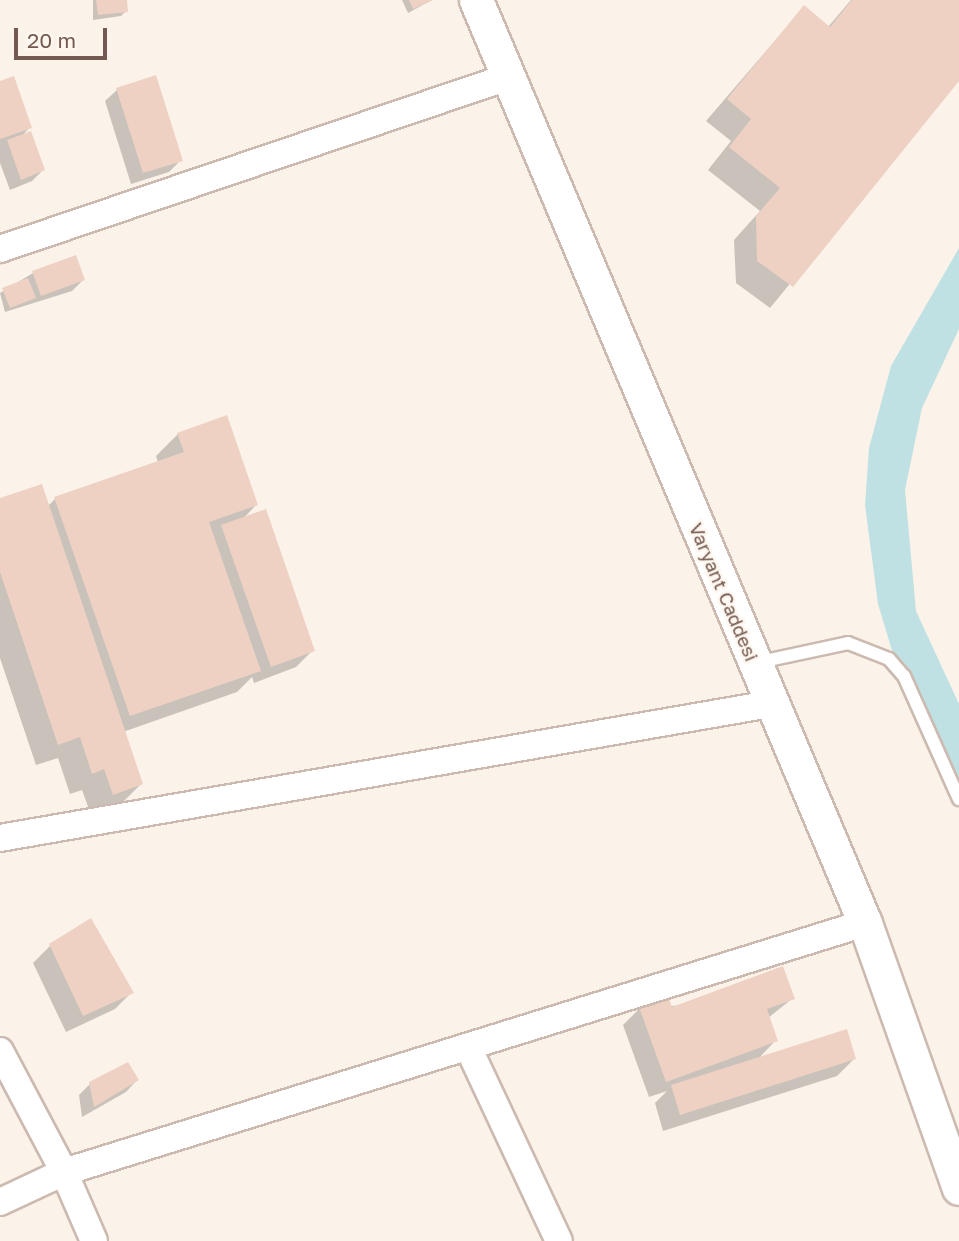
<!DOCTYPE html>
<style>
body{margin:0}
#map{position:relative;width:959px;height:1241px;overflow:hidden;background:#fbf3e9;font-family:"Golos Text",sans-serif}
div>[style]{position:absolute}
.water>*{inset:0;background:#bfe1e3}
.shadow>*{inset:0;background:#0003}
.building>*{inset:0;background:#eed1c3}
.roads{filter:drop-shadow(2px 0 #ccbab0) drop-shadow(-2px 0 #ccbab0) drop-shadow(0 2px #ccbab0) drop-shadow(0 -2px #ccbab0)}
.service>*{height:12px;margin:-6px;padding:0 6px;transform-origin:6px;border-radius:6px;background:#fff}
.minor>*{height:26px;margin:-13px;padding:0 13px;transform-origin:13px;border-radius:13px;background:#fff}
.tertiary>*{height:33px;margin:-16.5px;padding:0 16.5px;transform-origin:16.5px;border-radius:16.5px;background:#fff}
span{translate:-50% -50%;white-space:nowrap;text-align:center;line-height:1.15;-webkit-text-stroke:5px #fef7f0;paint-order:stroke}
.street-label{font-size:19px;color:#73594f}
.scale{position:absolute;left:14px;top:28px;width:93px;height:32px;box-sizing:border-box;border:4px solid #73594f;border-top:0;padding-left:9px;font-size:21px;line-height:24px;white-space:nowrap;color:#73594f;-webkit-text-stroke:5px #fef7f0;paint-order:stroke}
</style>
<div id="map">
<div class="water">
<div style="clip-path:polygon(959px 248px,959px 329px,922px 408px,905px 490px,916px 611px,959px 704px,959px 778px,893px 654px,878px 604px,865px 505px,869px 448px,891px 366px)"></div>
</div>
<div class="shadow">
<div style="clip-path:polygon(93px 0,125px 0,126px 11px,121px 16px,93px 20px)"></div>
<div style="clip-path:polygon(402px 0,432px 0,408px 13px)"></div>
<div style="clip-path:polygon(851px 0,959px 0,959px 78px,770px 308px,736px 283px,734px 240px,760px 211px,708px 170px,731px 141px,706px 121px,804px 7px,828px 27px)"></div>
<div style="clip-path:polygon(0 83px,30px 127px,21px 137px,43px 170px,32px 181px,10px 190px,0 163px)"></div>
<div style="clip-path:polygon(117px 90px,181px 160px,169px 172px,131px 184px,105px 101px)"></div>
<div style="clip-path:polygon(33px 273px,83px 280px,72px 291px,5px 312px,0 293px)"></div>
<div style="clip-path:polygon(178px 434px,256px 505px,242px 520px,313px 650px,296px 667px,254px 683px,252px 677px,237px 692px,123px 732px,141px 784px,119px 806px,91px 815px,82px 790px,70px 794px,58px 758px,36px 765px,0 658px,0 500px,47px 507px,55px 499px,158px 462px,156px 456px)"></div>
<div style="clip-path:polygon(50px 946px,132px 992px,115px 1009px,66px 1032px,33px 963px)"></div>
<div style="clip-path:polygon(793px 998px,768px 1018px,776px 1040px,758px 1059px,854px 1059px,837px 1076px,663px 1131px,655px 1103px,667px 1091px,649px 1097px,623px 1025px,640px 1008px)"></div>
<div style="clip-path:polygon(137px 1080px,126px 1092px,82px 1117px,79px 1095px,90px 1084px)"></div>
</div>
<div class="building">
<div style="clip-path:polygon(96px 0,127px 0,128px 12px,98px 15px)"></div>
<div style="clip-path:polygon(409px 0,433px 0,413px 9px)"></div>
<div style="clip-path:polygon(852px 0,959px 0,959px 81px,793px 287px,757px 261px,756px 216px,780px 188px,729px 147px,751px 119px,727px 99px,804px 5px,830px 27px)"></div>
<div style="clip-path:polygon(156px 75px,183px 161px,143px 173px,116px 88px)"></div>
<div style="clip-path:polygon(14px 76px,32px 128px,0 139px,0 81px)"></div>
<div style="clip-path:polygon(31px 131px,45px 170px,21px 180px,7px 140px)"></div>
<div style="clip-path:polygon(76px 255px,85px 280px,41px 296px,32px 271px)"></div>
<div style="clip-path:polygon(28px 278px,36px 298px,10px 308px,2px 288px)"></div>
<div style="clip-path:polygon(227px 415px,258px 505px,209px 522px,261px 671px,130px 716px,54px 497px,184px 452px,177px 433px)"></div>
<div style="clip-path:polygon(42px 484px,143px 784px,113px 795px,104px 769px,92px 774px,80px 737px,58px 745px,0 572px,0 498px)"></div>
<div style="clip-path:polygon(266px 509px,315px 651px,271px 667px,221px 525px)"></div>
<div style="clip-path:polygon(91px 918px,134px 993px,83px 1016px,49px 944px)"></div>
<div style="clip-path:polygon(783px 966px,795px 999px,767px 1009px,778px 1041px,666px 1082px,639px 1007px,668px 996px,672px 1007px)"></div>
<div style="clip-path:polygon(847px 1029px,856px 1059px,680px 1115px,671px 1085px)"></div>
<div style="clip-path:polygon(128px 1062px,139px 1080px,94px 1107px,89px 1082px)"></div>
</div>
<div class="roads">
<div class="service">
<div style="left:755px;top:663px;width:95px;rotate:-12.1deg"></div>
<div style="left:848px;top:643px;width:44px;rotate:21.3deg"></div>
<div style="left:889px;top:659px;width:23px;rotate:49deg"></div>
<div style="left:904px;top:676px;width:135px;rotate:65.9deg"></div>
</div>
<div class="minor">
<div style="left:0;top:249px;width:536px;rotate:-18.71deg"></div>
<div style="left:0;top:838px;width:782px;rotate:-9.87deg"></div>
<div style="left:468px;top:1047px;width:214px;rotate:64.9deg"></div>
<div style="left:0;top:1051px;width:137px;rotate:62.1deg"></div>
<div style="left:64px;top:1172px;width:75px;rotate:66.5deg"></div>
<div style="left:0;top:1202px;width:71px;rotate:-25.1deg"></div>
<div style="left:64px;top:1172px;width:839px;rotate:-17.27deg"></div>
</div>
<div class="tertiary">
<div style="left:476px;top:0;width:1002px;rotate:67.15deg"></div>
<div style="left:865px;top:923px;width:281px;rotate:70.5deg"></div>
</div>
</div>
<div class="street-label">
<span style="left:724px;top:592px;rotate:67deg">Varyant Caddesi</span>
</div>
<div class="scale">20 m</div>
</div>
